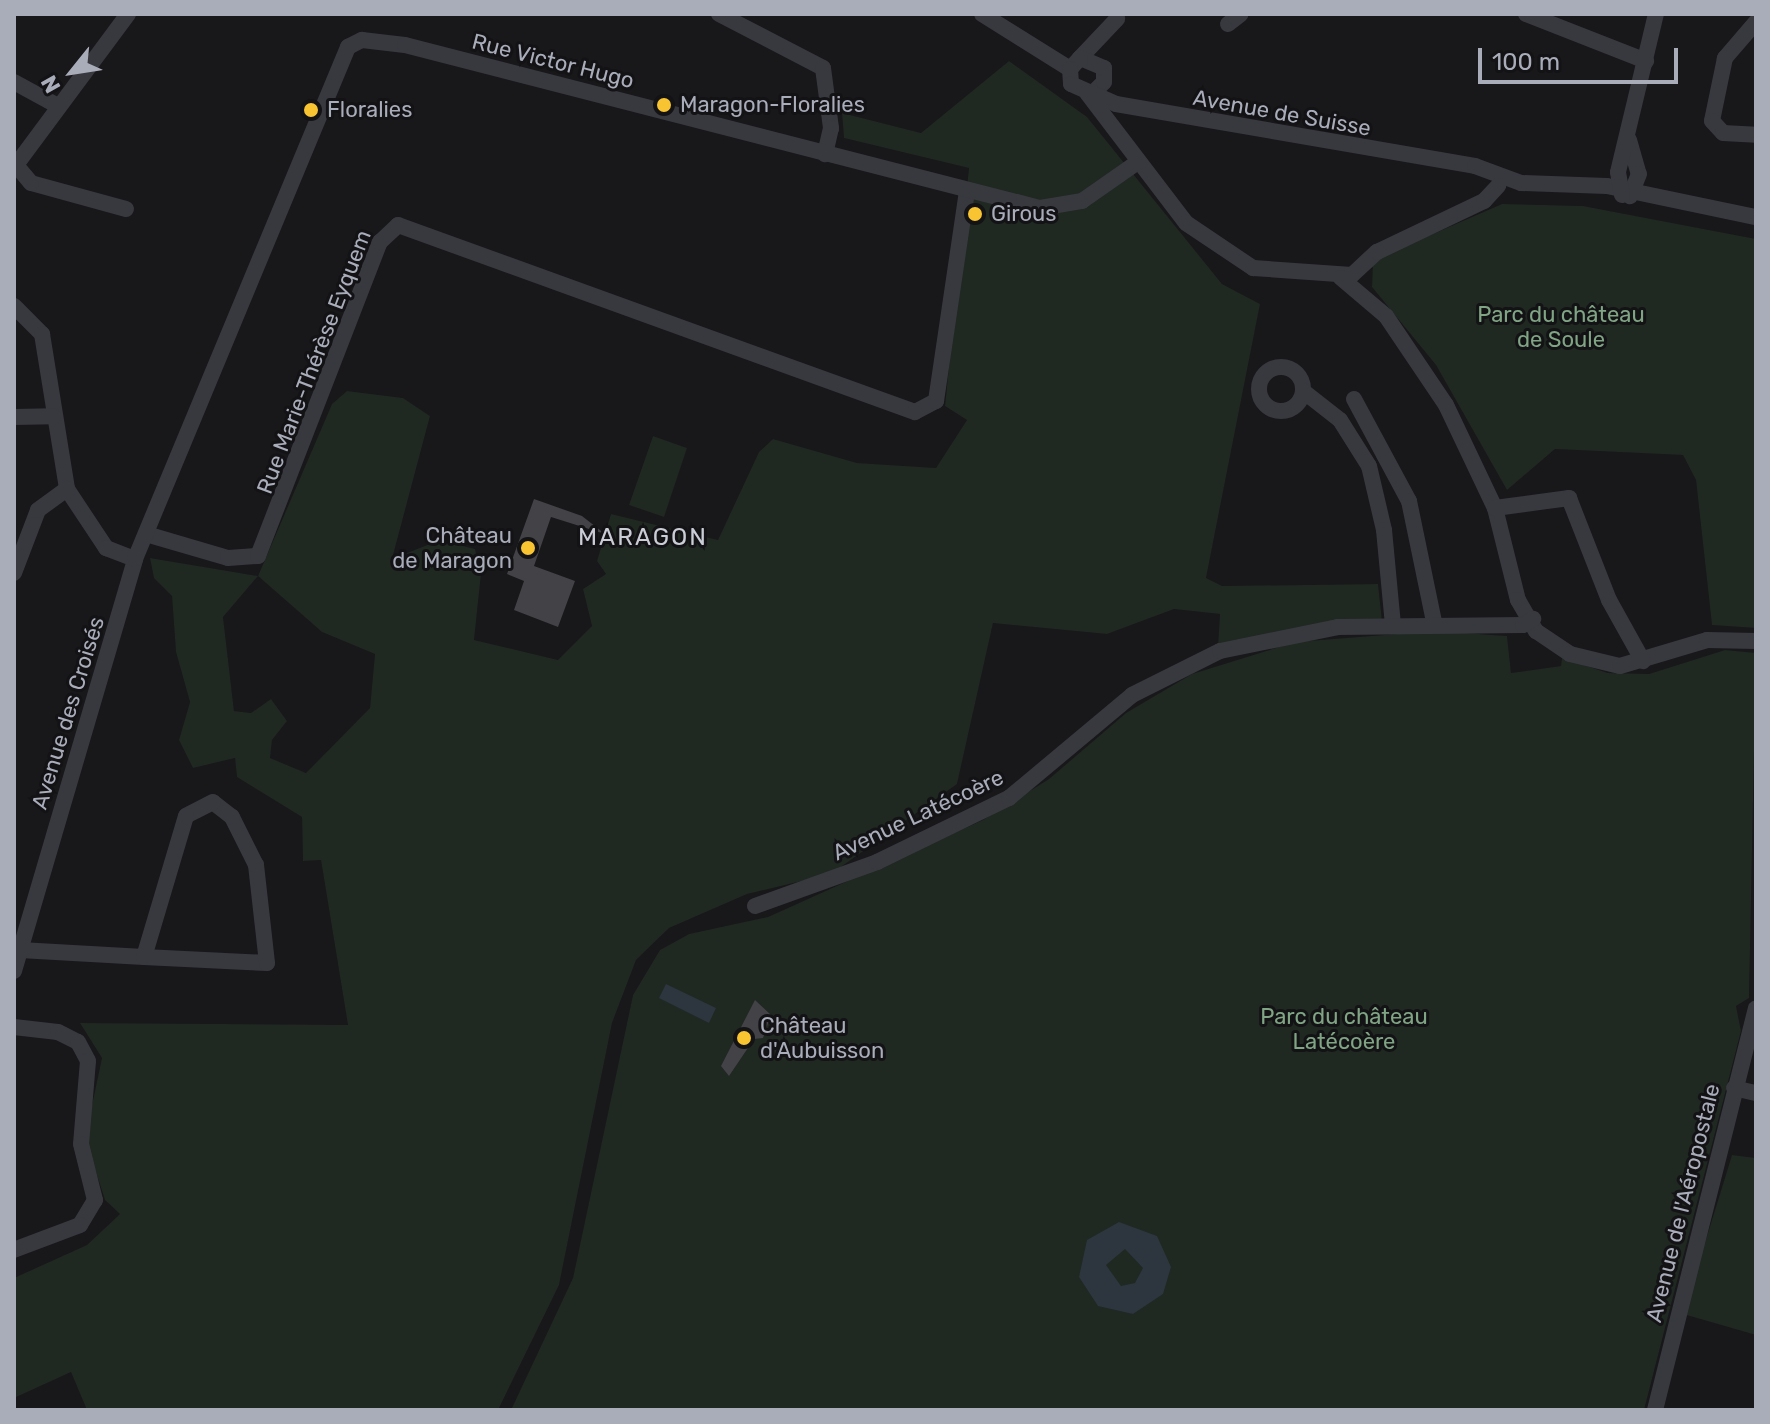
<!DOCTYPE html>
<meta charset="utf-8">
<style>
body{margin:0}
#map{position:relative;width:1770px;height:1424px;overflow:hidden;background:#18171a;font-family:Rubik,sans-serif}
div>[style]{position:absolute}
.green>*{inset:0;background:#1f2821}
.water>*{inset:0;background:#2d353e}
.building>*{inset:0;background:#424247}
.minor>*{height:16px;margin:-8px;padding:0 8px;transform-origin:8px;border-radius:8px;background:#38393f}
.minor>.ring{margin:-8px;padding:0;box-sizing:content-box;background:none;border:16px solid #38393f;border-radius:50%}
.dots>*{width:22px;height:22px;translate:-50% -50%;box-sizing:border-box;border:4px solid #131215;border-radius:50%}
span{translate:-50% -50%;white-space:nowrap;text-align:center;line-height:1.15;-webkit-text-stroke:6px #131215;paint-order:stroke}
.street-label{font-size:22px;color:#a9adba}
.poi-label{font-size:22px;color:#a9adba}
.left{translate:0 -50%;text-align:left}
.right{translate:-100% -50%;text-align:right}
.park-label{font-size:22px;color:#80a585}
.neighbourhood-label{font-size:24px;color:#cacdd6;letter-spacing:2px}
.frame{position:absolute;inset:0;border:16px solid #a9adba;pointer-events:none}
.north{position:absolute;left:32px;top:32px;width:80px;height:80px;-webkit-text-stroke:6px #131215;paint-order:stroke;rotate:240deg;font-size:22px;font-weight:700;line-height:32px;text-align:center;color:#a9adba}
.north::after{content:'';display:block;margin:auto;width:28px;height:36px;background:#a9adba;clip-path:polygon(50% 0,100% 100%,50% 72%,0 100%)}
.scale{position:absolute;left:1478px;top:48px;width:200px;height:36px;box-sizing:border-box;border:4px solid #a9adba;border-top:0;padding-left:10px;font-size:24px;line-height:28px;white-space:nowrap;color:#a9adba;-webkit-text-stroke:6px #131215;paint-order:stroke}
</style>
<div id="map">
<div class="green">
<div style="clip-path:polygon(evenodd,1009px 61px,1087px 117px,1222px 284px,1260px 304px,1206px 578px,1222px 586px,1378px 584px,1382px 621px,1218px 646px,1220px 614px,1174px 609px,1107px 634px,993px 623px,957px 784px,831px 874px,747px 894px,669px 928px,636px 960px,612px 1023px,559px 1285px,498px 1410px,87px 1410px,71px 1372px,14px 1398px,14px 1278px,87px 1245px,120px 1214px,105px 1200px,85px 1138px,102px 1058px,80px 1023px,348px 1025px,321px 860px,303px 861px,302px 817px,237px 777px,235px 758px,193px 768px,179px 740px,190px 702px,176px 652px,172px 596px,154px 578px,150px 558px,258px 576px,332px 404px,347px 391px,403px 398px,430px 416px,392px 559px,440px 540px,475px 549px,481px 574px,474px 640px,558px 660px,592px 626px,583px 589px,606px 574px,597px 561px,611px 514px,718px 540px,759px 452px,773px 439px,857px 463px,936px 468px,967px 420px,945px 406px,969px 168px,844px 138px,842px 113px,921px 133px,1009px 61px,258px 576px,322px 632px,375px 654px,370px 708px,306px 773px,270px 758px,272px 740px,287px 721px,271px 699px,251px 713px,234px 711px,223px 617px,258px 576px)"></div>
<div style="clip-path:polygon(1502px 204px,1583px 206px,1756px 239px,1756px 628px,1712px 625px,1696px 480px,1683px 455px,1555px 449px,1507px 490px,1436px 365px,1372px 287px,1373px 260px)"></div>
<div style="clip-path:polygon(653px 436px,687px 448px,664px 517px,629px 505px)"></div>
<div style="clip-path:polygon(1435px 631px,1507px 636px,1511px 673px,1561px 666px,1562px 658px,1608px 673px,1649px 674px,1725px 650px,1756px 653px,1749px 998px,1736px 1006px,1741px 1031px,1644px 1410px,511px 1410px,573px 1278px,633px 995px,660px 950px,689px 934px,768px 917px,983px 820px,1049px 779px,1126px 713px,1192px 674px,1295px 642px)"></div>
<div style="clip-path:polygon(1732px 1155px,1756px 1158px,1756px 1335px,1683px 1314px)"></div>
</div>
<div class="water">
<div style="clip-path:polygon(666px 984px,716px 1008px,709px 1023px,659px 998px)"></div>
<div style="clip-path:polygon(evenodd,1119px 1222px,1157px 1236px,1171px 1267px,1163px 1294px,1133px 1314px,1098px 1306px,1079px 1277px,1087px 1240px,1119px 1222px,1125px 1249px,1143px 1268px,1135px 1283px,1121px 1286px,1106px 1265px,1125px 1249px)"></div>
</div>
<div class="building">
<div style="clip-path:polygon(534px 499px,582px 516px,605px 534px,551px 517px,534px 566px,575px 581px,558px 627px,514px 610px,524px 581px,507px 574px)"></div>
<div style="clip-path:polygon(755px 1000px,771px 1015px,763px 1038px,754px 1039px,729px 1076px,721px 1066px)"></div>
</div>
<div class="minor">
<div style="left:719px;top:14px;width:117px;rotate:27.4deg"></div>
<div style="left:823px;top:68px;width:61px;rotate:82.4deg"></div>
<div style="left:831px;top:128px;width:27px;rotate:103deg"></div>
<div style="left:982px;top:14px;width:104px;rotate:32deg"></div>
<div style="left:1526px;top:14px;width:129px;rotate:21.4deg"></div>
<div style="left:1756px;top:22px;width:48px;rotate:130.7deg"></div>
<div style="left:1725px;top:58px;width:64px;rotate:101.7deg"></div>
<div style="left:1712px;top:121px;width:16px;rotate:47deg"></div>
<div style="left:1723px;top:133px;width:33px;rotate:3deg"></div>
<div style="left:1228px;top:24px;width:16px;rotate:-38deg"></div>
<div style="left:1080px;top:58px;width:54px;rotate:-46.5deg"></div>
<div style="left:14px;top:82px;width:48px;rotate:28.7deg"></div>
<div style="left:1094px;top:92px;width:14px;rotate:-45deg"></div>
<div style="left:1104px;top:82px;width:14px;rotate:-90deg"></div>
<div style="left:1104px;top:68px;width:26px;rotate:-157deg"></div>
<div style="left:1080px;top:58px;width:15px;rotate:132deg"></div>
<div style="left:1070px;top:69px;width:15px;rotate:86deg"></div>
<div style="left:1071px;top:84px;width:49px;rotate:24deg"></div>
<div style="left:1116px;top:104px;width:364px;rotate:9.8deg"></div>
<div style="left:1475px;top:166px;width:49px;rotate:20.3deg"></div>
<div style="left:1521px;top:183px;width:86px;rotate:2deg"></div>
<div style="left:1607px;top:186px;width:152px;rotate:11.8deg"></div>
<div style="left:1087px;top:93px;width:163px;rotate:52.7deg"></div>
<div style="left:1186px;top:223px;width:81px;rotate:33.9deg"></div>
<div style="left:1253px;top:268px;width:99px;rotate:4deg"></div>
<div style="left:1352px;top:275px;width:34px;rotate:-43deg"></div>
<div style="left:1377px;top:252px;width:119px;rotate:-25.5deg"></div>
<div style="left:1484px;top:201px;width:21px;rotate:-47deg"></div>
<div style="left:1629px;top:140px;width:35px;rotate:74deg"></div>
<div style="left:1639px;top:174px;width:24px;rotate:112deg"></div>
<div style="left:1622px;top:195px;width:23px;rotate:-100deg"></div>
<div style="left:1618px;top:172px;width:163px;rotate:-76.5deg"></div>
<div style="left:126px;top:209px;width:98px;rotate:-164.7deg"></div>
<div style="left:31px;top:183px;width:23px;rotate:-130deg"></div>
<div style="left:16px;top:165px;width:188px;rotate:-53.4deg"></div>
<div style="left:1341px;top:278px;width:59px;rotate:40.2deg"></div>
<div style="left:1386px;top:316px;width:107px;rotate:56deg"></div>
<div style="left:1446px;top:405px;width:114px;rotate:64.6deg"></div>
<div style="left:1495px;top:508px;width:95px;rotate:76deg"></div>
<div style="left:1518px;top:600px;width:36px;rotate:60deg"></div>
<div style="left:1536px;top:631px;width:41px;rotate:34.1deg"></div>
<div style="left:1570px;top:654px;width:51px;rotate:13.5deg"></div>
<div style="left:1620px;top:666px;width:91px;rotate:-16.6deg"></div>
<div style="left:1707px;top:640px;width:49px;rotate:1.2deg"></div>
<div style="left:14px;top:306px;width:40px;rotate:45deg"></div>
<div style="left:42px;top:334px;width:157px;rotate:80.8deg"></div>
<div style="left:67px;top:489px;width:71px;rotate:56.5deg"></div>
<div style="left:106px;top:548px;width:31px;rotate:21deg"></div>
<div class="ring" style="left:1259px;top:367px;width:28px;height:28px"></div>
<div style="left:1303px;top:391px;width:47px;rotate:38.1deg"></div>
<div style="left:1340px;top:420px;width:54px;rotate:57.8deg"></div>
<div style="left:1369px;top:466px;width:66px;rotate:76.8deg"></div>
<div style="left:1384px;top:530px;width:95px;rotate:84.6deg"></div>
<div style="left:1354px;top:399px;width:116px;rotate:61.7deg"></div>
<div style="left:1409px;top:501px;width:124px;rotate:78.3deg"></div>
<div style="left:14px;top:417px;width:39px;rotate:-1deg"></div>
<div style="left:1495px;top:508px;width:75px;rotate:-7.7deg"></div>
<div style="left:1569px;top:498px;width:110px;rotate:68.6deg"></div>
<div style="left:1609px;top:600px;width:70px;rotate:60.9deg"></div>
<div style="left:146px;top:534px;width:85px;rotate:16.3deg"></div>
<div style="left:228px;top:558px;width:30px;rotate:-4deg"></div>
<div style="left:258px;top:556px;width:337px;rotate:-68.8deg"></div>
<div style="left:380px;top:242px;width:25px;rotate:-43deg"></div>
<div style="left:398px;top:225px;width:550px;rotate:19.89deg"></div>
<div style="left:915px;top:412px;width:24px;rotate:-28deg"></div>
<div style="left:936px;top:401px;width:212px;rotate:-81.6deg"></div>
<div style="left:14px;top:573px;width:67px;rotate:-69.1deg"></div>
<div style="left:38px;top:510px;width:36px;rotate:-36deg"></div>
<div style="left:755px;top:906px;width:130px;rotate:-19.8deg"></div>
<div style="left:877px;top:862px;width:147px;rotate:-25.9deg"></div>
<div style="left:1009px;top:798px;width:160px;rotate:-39.9deg"></div>
<div style="left:1132px;top:695px;width:98px;rotate:-26.6deg"></div>
<div style="left:1220px;top:651px;width:120px;rotate:-11.5deg"></div>
<div style="left:1338px;top:627px;width:185px;rotate:-0.6deg"></div>
<div style="left:1523px;top:625px;width:12px;rotate:-31deg"></div>
<div style="left:20px;top:950px;width:124px;rotate:3.2deg"></div>
<div style="left:144px;top:957px;width:123px;rotate:2.8deg"></div>
<div style="left:267px;top:963px;width:99px;rotate:-96.4deg"></div>
<div style="left:256px;top:865px;width:54px;rotate:-116.6deg"></div>
<div style="left:232px;top:817px;width:24px;rotate:-142deg"></div>
<div style="left:213px;top:802px;width:30px;rotate:153deg"></div>
<div style="left:186px;top:816px;width:147px;rotate:106.6deg"></div>
<div style="left:14px;top:971px;width:429px;rotate:-73.6deg"></div>
<div style="left:135px;top:559px;width:555px;rotate:-67.41deg"></div>
<div style="left:348px;top:47px;width:16px;rotate:-27deg"></div>
<div style="left:362px;top:40px;width:43px;rotate:6.6deg"></div>
<div style="left:405px;top:45px;width:656px;rotate:14.4deg"></div>
<div style="left:1040px;top:208px;width:43px;rotate:-9.5deg"></div>
<div style="left:1082px;top:201px;width:65px;rotate:-34.9deg"></div>
<div style="left:14px;top:1027px;width:44px;rotate:6.5deg"></div>
<div style="left:58px;top:1032px;width:22px;rotate:27deg"></div>
<div style="left:78px;top:1042px;width:21px;rotate:62deg"></div>
<div style="left:88px;top:1061px;width:83px;rotate:94.8deg"></div>
<div style="left:81px;top:1144px;width:58px;rotate:76deg"></div>
<div style="left:95px;top:1200px;width:29px;rotate:121deg"></div>
<div style="left:80px;top:1225px;width:71px;rotate:159.3deg"></div>
<div style="left:1734px;top:1088px;width:23px;rotate:13deg"></div>
<div style="left:1655px;top:1410px;width:414px;rotate:-75.9deg"></div>
</div>
<div class="dots">
<div style="left:664px;top:105px;background:#f8c431"></div>
<div style="left:311px;top:110px;background:#f8c431"></div>
<div style="left:975px;top:214px;background:#f8c431"></div>
<div style="left:528px;top:548px;background:#f8c431"></div>
<div style="left:744px;top:1038px;background:#f8c431"></div>
</div>
<div class="street-label">
<span style="left:553px;top:61px;rotate:14deg">Rue Victor Hugo</span>
<span style="left:1282px;top:113px;rotate:10deg">Avenue de Suisse</span>
<span style="left:314px;top:362px;rotate:-69deg">Rue Marie-Thérèse Eyquem</span>
<span style="left:68px;top:713px;rotate:-73deg">Avenue des Croisés</span>
<span style="left:918px;top:815px;rotate:-25deg">Avenue Latécoère</span>
<span style="left:1683px;top:1203px;rotate:-76deg">Avenue de l'Aéropostale</span>
</div>
<div class="poi-label">
<span class="left" style="left:680px;top:105px">Maragon-Floralies</span>
<span class="left" style="left:327px;top:110px">Floralies</span>
<span class="left" style="left:991px;top:214px">Girous</span>
<span class="right" style="left:512px;top:548px">Château<br>de Maragon</span>
<span class="left" style="left:760px;top:1038px">Château<br>d'Aubuisson</span>
</div>
<div class="park-label">
<span style="left:1561px;top:327px">Parc du château<br>de Soule</span>
<span style="left:1344px;top:1029px">Parc du château<br>Latécoère</span>
</div>
<div class="neighbourhood-label">
<span style="left:643px;top:538px">MARAGON</span>
</div>
<div class="frame"></div>
<div class="north">N</div>
<div class="scale">100 m</div>
</div>
